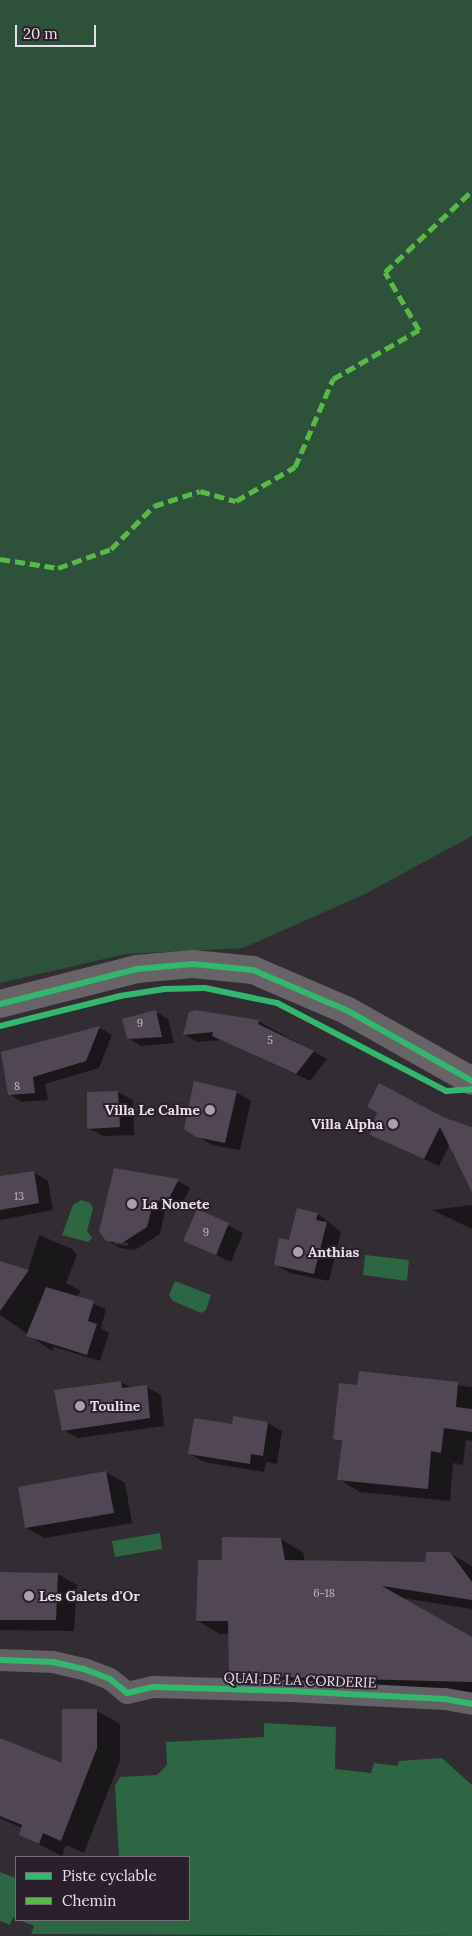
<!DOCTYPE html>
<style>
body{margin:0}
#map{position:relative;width:472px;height:1936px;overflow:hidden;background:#322c33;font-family:Lora,serif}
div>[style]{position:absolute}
.green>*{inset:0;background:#2d5239}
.water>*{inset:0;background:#2d6642}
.shadow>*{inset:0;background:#0007}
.building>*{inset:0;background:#514653}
.street>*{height:22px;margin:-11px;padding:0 11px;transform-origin:11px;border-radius:11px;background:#636164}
.secondary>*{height:28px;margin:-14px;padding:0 14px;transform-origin:14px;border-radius:14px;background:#676367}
.quiet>*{height:5px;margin-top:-2.5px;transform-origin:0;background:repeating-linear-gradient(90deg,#58b947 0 10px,transparent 0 15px)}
.cycleway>*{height:6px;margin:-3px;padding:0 3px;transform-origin:3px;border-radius:3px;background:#33b770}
.dots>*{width:14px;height:14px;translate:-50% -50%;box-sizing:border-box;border:2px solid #2b1f2c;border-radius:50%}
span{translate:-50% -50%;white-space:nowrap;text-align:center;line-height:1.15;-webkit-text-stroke:4px #2b1f2c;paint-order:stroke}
.number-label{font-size:11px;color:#c2bac4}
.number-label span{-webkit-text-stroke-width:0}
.poi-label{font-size:14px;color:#e8e0e9;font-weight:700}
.right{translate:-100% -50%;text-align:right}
.left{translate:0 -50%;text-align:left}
.street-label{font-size:14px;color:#e8e0e9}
.legend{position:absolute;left:15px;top:1856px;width:175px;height:65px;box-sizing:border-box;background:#2b1f2c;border:1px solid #776c78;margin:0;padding:6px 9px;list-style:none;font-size:15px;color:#e8e0e9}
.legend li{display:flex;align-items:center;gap:10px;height:25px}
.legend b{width:25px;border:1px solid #776c78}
.scale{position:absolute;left:15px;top:25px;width:81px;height:22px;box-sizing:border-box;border:2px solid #e8e0e9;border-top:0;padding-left:6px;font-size:15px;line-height:18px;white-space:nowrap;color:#e8e0e9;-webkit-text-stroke:4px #2b1f2c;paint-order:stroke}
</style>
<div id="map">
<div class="green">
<div style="clip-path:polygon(0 0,472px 0,472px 836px,365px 894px,243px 948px,126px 954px,0 983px)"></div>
</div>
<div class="water">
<div style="clip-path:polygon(81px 1200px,90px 1203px,93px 1208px,87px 1231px,92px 1238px,88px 1242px,62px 1235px,73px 1205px)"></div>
<div style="clip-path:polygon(365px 1255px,409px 1260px,407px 1281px,363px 1275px)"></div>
<div style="clip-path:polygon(175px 1281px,211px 1295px,206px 1310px,201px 1313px,173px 1301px,169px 1295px)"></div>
<div style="clip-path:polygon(160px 1533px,162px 1549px,115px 1557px,112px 1541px)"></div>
<div style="clip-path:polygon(264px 1723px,336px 1727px,335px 1769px,371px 1773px,374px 1763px,398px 1766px,399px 1761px,442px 1758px,472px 1785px,472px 1936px,31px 1934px,34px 1926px,19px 1920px,189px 1920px,189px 1857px,119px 1857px,115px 1786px,120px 1777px,157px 1775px,167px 1765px,166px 1742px,264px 1737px)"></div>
<div style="clip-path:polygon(0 1872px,16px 1878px,16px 1919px,13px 1917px,10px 1925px,0 1921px)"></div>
</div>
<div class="shadow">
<div style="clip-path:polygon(156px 1012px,168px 1019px,174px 1043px,141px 1046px,128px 1038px)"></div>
<div style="clip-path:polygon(258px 1021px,327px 1059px,310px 1081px,221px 1040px,197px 1042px,184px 1034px)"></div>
<div style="clip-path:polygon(100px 1028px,112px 1035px,99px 1068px,45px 1084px,48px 1100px,22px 1102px,9px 1094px,3px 1053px)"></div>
<div style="clip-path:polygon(118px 1092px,133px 1100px,134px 1135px,103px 1136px,88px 1128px,88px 1093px)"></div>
<div style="clip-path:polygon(236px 1092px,251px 1101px,240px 1150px,212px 1145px,197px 1136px)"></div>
<div style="clip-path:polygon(444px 1119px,472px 1128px,472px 1189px,450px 1144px,439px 1166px,371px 1134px)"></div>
<div style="clip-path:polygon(evenodd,115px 1169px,178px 1181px,190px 1188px,180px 1208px,166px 1206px,160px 1234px,135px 1250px,120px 1248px,107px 1240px,115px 1169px,114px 1241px,128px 1243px,128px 1246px,114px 1244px,114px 1241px)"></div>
<div style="clip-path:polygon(33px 1172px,48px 1181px,53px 1210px,0 1220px,0 1177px)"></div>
<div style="clip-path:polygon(472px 1205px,472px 1229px,432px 1210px)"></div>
<div style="clip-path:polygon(198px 1210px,243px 1233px,231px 1262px,185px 1240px)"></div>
<div style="clip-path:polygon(318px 1214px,341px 1232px,329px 1281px,290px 1273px,275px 1264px,290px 1241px)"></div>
<div style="clip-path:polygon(39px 1235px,72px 1249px,77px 1255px,66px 1283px,81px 1291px,77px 1297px,106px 1309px,101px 1328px,109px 1333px,100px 1361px,54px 1347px,52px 1351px,0 1315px,0 1266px,28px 1271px)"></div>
<div style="clip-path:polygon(360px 1372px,472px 1387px,472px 1441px,466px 1440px,463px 1465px,453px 1463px,450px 1501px,360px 1492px,338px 1479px,343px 1443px,334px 1438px,358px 1386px)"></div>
<div style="clip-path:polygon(121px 1382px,132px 1388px,147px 1387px,161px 1395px,164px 1426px,78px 1438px,63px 1430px)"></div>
<div style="clip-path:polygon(268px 1423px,282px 1431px,277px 1464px,266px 1462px,264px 1472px,204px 1462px,190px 1454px,233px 1425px)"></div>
<div style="clip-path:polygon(106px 1472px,125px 1483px,132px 1523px,45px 1538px,26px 1528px)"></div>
<div style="clip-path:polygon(280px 1539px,303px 1552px,305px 1562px,426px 1564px,449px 1553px,472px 1566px,472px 1609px,401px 1598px,472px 1638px,472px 1694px,253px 1688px,230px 1675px,230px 1634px,220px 1634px,198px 1621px,223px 1561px)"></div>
<div style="clip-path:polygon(0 1573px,58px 1574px,77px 1585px,74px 1631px,0 1630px)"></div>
<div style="clip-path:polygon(97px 1711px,120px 1724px,120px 1761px,84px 1853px,66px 1845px,62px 1856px,20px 1835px,22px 1828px,0 1818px,0 1739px,63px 1765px)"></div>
</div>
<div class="building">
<div style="clip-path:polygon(156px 1010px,162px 1037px,127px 1039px,122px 1019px)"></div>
<div style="clip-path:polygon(195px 1010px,259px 1020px,258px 1024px,314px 1051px,296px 1074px,212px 1036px,213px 1032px,183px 1035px,189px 1012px)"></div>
<div style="clip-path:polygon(100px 1026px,86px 1061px,33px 1077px,35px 1093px,8px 1095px,1px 1052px)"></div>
<div style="clip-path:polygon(194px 1081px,237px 1091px,225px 1143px,196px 1137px,184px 1129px)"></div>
<div style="clip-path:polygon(379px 1083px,445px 1118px,472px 1127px,472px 1192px,440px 1127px,424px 1159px,370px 1135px,377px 1112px,367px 1107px)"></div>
<div style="clip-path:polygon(118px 1091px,120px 1127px,87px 1129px,87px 1092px)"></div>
<div style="clip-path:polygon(114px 1168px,179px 1179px,167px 1202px,154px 1200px,147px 1227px,122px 1243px,106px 1241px,99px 1231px)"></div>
<div style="clip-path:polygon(34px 1171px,39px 1203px,0 1210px,0 1176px)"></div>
<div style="clip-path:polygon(297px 1208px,318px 1213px,316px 1220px,327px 1222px,314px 1274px,274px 1265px,279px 1238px,289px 1240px)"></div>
<div style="clip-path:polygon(197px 1209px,229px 1223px,216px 1255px,183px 1241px)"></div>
<div style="clip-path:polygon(0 1261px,29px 1270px,0 1311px)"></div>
<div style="clip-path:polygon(46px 1287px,94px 1301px,88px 1321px,97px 1324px,87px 1355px,26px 1336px)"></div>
<div style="clip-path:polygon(359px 1371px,458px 1382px,456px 1407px,472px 1409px,472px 1432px,444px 1428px,441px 1453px,431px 1451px,428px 1489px,337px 1480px,342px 1441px,333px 1439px,339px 1383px,357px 1385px)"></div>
<div style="clip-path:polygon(121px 1381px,122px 1388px,147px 1385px,150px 1418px,62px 1431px,54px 1390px)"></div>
<div style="clip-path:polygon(233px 1416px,268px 1422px,263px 1456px,251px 1454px,250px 1464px,188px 1454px,194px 1418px,232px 1424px)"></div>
<div style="clip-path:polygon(106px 1471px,114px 1513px,25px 1528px,18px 1487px)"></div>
<div style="clip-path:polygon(222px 1537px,281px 1538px,285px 1560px,425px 1562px,426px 1552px,450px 1552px,472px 1582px,472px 1600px,382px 1586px,472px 1637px,472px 1682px,229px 1676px,228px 1621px,196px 1621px,198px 1560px,222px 1560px)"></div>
<div style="clip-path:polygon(0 1572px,58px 1573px,56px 1620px,0 1620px)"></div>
<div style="clip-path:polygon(62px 1709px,97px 1709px,97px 1748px,61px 1841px,43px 1833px,39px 1844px,19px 1835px,22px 1825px,0 1816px,0 1738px,62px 1763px)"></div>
</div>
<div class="street">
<div style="left:0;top:1660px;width:53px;rotate:2.2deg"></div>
<div style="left:53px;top:1662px;width:32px;rotate:13deg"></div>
<div style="left:84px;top:1669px;width:28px;rotate:21deg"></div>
<div style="left:110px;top:1679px;width:22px;rotate:39deg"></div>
<div style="left:127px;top:1693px;width:28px;rotate:-13deg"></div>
<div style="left:154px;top:1687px;width:136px;rotate:1.7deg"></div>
<div style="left:290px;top:1691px;width:155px;rotate:3deg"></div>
<div style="left:445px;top:1699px;width:27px;rotate:10deg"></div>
</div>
<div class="secondary">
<div style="left:0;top:1004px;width:141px;rotate:-14.3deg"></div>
<div style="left:137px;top:969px;width:56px;rotate:-5.1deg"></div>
<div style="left:193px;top:964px;width:60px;rotate:5.7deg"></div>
<div style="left:253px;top:970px;width:103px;rotate:23.3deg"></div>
<div style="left:348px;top:1011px;width:142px;rotate:29.4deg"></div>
</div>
<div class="quiet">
<div style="left:0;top:559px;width:59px;rotate:8.8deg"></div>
<div style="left:58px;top:568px;width:56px;rotate:-19.7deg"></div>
<div style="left:111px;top:549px;width:61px;rotate:-45deg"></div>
<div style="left:154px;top:506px;width:48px;rotate:-18.1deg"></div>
<div style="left:200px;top:491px;width:37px;rotate:16deg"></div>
<div style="left:236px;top:501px;width:68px;rotate:-30deg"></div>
<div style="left:295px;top:467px;width:96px;rotate:-66.6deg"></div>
<div style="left:333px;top:379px;width:99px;rotate:-29.7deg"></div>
<div style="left:419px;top:330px;width:67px;rotate:-120.4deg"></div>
<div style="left:385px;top:272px;width:119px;rotate:-43deg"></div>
</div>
<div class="cycleway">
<div style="left:0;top:1004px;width:141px;rotate:-14.3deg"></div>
<div style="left:137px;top:969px;width:56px;rotate:-5.1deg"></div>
<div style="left:193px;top:964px;width:60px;rotate:5.7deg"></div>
<div style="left:253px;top:970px;width:103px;rotate:23.3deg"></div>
<div style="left:348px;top:1011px;width:142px;rotate:29.4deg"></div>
<div style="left:0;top:1026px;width:124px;rotate:-14deg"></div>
<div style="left:120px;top:996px;width:45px;rotate:-9deg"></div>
<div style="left:164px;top:989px;width:41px;rotate:-1.4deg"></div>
<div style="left:205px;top:988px;width:74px;rotate:11.8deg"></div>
<div style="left:277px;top:1003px;width:191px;rotate:27.5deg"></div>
<div style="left:446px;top:1091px;width:26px;rotate:-4deg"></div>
<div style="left:0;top:1660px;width:53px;rotate:2.2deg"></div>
<div style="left:53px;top:1662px;width:32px;rotate:13deg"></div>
<div style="left:84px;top:1669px;width:28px;rotate:21deg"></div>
<div style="left:110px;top:1679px;width:22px;rotate:39deg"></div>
<div style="left:127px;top:1693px;width:28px;rotate:-13deg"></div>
<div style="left:154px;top:1687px;width:136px;rotate:1.7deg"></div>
<div style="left:290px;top:1691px;width:155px;rotate:3deg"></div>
<div style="left:445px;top:1699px;width:27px;rotate:10deg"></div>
</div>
<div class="dots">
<div style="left:210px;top:1110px;background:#a8a1a9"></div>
<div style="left:393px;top:1124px;background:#a8a1a9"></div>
<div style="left:132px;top:1204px;background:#a8a1a9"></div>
<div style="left:298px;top:1252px;background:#a8a1a9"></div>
<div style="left:80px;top:1406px;background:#a8a1a9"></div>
<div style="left:29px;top:1596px;background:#a8a1a9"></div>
</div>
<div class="number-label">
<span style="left:140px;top:1023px">9</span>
<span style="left:270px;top:1040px">5</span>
<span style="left:17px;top:1086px">8</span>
<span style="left:19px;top:1196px">13</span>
<span style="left:206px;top:1232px">9</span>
<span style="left:324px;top:1593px">6-18</span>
</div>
<div class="poi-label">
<span class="right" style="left:200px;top:1110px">Villa Le Calme</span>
<span class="right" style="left:383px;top:1124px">Villa Alpha</span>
<span class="left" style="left:142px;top:1204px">La Nonete</span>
<span class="left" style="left:308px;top:1252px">Anthias</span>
<span class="left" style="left:90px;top:1406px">Touline</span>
<span class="left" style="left:39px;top:1596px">Les Galets d'Or</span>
</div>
<div class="street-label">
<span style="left:300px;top:1680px;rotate:2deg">QUAI DE LA CORDERIE</span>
</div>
<ul class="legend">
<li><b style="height:6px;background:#33b770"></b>Piste cyclable</li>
<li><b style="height:6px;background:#58b947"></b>Chemin</li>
</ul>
<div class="scale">20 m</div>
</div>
